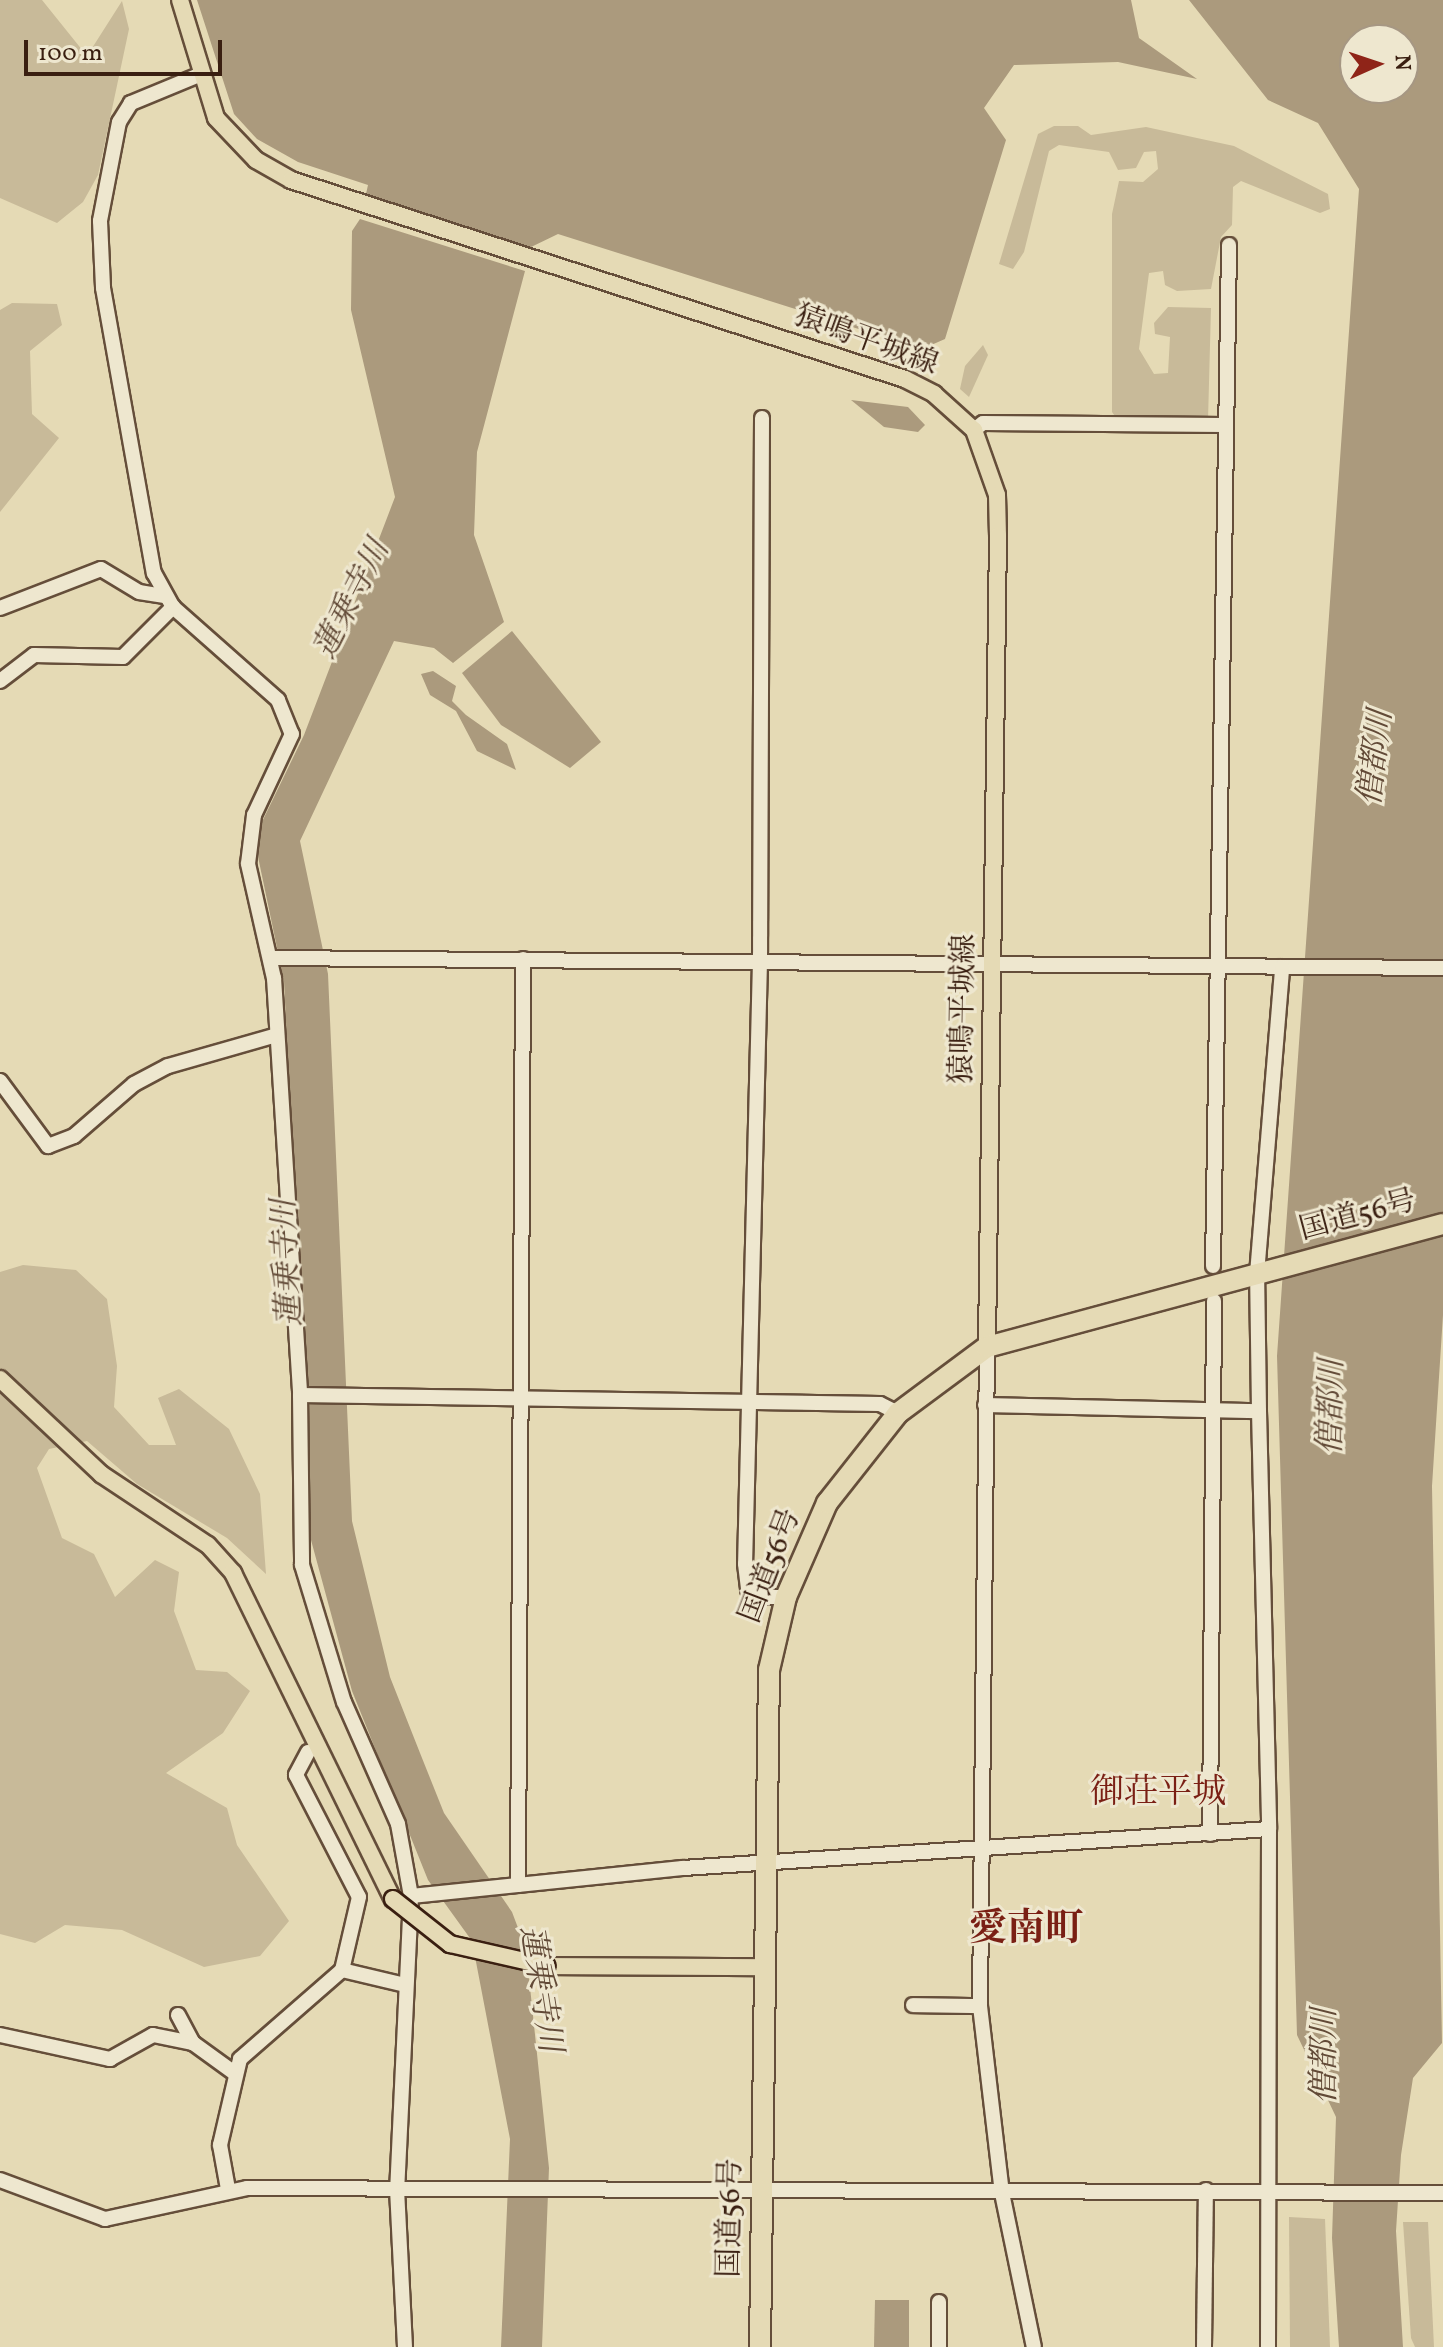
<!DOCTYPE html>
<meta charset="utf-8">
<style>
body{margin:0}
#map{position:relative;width:1443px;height:2347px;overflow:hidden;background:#e5dab5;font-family:Vollkorn,"Noto Serif JP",serif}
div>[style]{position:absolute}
.green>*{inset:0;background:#c8ba99}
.water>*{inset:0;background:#ab9a7d}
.roads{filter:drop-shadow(2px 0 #654e3a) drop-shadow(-2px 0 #654e3a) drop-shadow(0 2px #654e3a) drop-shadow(0 -2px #654e3a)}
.minor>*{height:14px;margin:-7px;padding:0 7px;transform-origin:7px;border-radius:7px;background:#eee7cf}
.major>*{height:16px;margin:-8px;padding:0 8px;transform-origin:8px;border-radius:8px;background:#e5dab5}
.highway>*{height:20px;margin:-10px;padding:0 10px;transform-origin:10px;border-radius:10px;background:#e5dab5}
.bridges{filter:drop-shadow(2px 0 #3a1f11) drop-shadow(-2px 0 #3a1f11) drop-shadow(0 2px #3a1f11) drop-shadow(0 -2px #3a1f11)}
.major-bridge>*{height:16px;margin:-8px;padding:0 8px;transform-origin:8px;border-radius:8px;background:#e5dab5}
span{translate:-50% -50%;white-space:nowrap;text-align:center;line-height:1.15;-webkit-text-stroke:6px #eee7cf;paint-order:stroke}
.street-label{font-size:30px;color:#3a1f11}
.water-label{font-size:32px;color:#624a37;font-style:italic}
.quarter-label{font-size:34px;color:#7a1f14}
.district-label{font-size:38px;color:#7a1f14;font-weight:700}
.north{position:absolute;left:1339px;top:24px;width:80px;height:80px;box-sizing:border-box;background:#eee7cf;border:2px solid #a69783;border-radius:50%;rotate:87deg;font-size:22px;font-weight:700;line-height:32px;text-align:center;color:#3a1f11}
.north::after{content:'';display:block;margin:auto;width:28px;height:36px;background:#8f2418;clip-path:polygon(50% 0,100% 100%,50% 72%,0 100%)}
.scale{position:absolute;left:24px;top:40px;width:198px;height:36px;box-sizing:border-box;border:4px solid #3a1f11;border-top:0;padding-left:10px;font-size:24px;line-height:28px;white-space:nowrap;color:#3a1f11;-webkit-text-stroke:6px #eee7cf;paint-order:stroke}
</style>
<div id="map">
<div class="green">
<div style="clip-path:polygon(0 0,42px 0,87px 56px,122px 1px,129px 29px,98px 175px,83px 202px,57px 223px,0 198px)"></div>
<div style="clip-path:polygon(1054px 126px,1078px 126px,1091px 135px,1146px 127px,1234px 146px,1328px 194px,1330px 209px,1320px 213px,1241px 181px,1233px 187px,1232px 225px,1221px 237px,1211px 289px,1177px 291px,1165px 285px,1163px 271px,1149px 273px,1139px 349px,1154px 374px,1168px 373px,1170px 337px,1155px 334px,1154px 323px,1168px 307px,1211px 308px,1208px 420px,1117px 419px,1112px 412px,1112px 214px,1119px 181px,1143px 182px,1158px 169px,1156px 151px,1144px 152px,1136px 168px,1118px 170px,1109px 152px,1059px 145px,1049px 151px,1024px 252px,1013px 269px,999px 264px,1038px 134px)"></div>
<div style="clip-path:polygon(12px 303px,57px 304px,62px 325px,30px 351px,32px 414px,59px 438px,0 512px,0 310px)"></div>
<div style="clip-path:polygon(983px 345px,988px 355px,969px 397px,960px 389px,965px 366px)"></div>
<div style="clip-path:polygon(23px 1265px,76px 1270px,107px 1299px,117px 1366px,114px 1407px,149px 1445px,176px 1445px,158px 1398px,179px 1389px,229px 1429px,260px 1494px,266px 1574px,227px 1538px,137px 1484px,87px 1441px,49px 1449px,37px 1468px,62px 1538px,94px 1554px,115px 1597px,155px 1560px,179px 1572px,174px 1611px,196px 1670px,227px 1672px,250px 1691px,223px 1733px,166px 1773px,227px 1808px,237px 1845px,289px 1921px,260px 1956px,204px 1967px,122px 1930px,65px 1925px,35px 1943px,0 1934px,0 1272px)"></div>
<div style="clip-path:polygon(1289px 2217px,1325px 2219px,1330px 2347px,1290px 2347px)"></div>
<div style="clip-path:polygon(1403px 2222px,1428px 2222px,1434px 2347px,1415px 2347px,1411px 2338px)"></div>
</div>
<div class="water">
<div style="clip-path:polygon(197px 0,1131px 0,1139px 38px,1197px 79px,1118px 62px,1014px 65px,984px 108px,1006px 140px,945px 339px,922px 349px,558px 234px,529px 248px,366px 194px,368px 185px,298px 162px,257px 139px,234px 114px)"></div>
<div style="clip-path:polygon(evenodd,1189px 0,1443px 0,1443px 1315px,1432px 1486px,1442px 2043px,1413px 2078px,1401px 2155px,1396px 2231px,1403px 2347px,1339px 2347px,1332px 2238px,1336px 2117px,1297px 2035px,1277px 1356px,1359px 189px,1318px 123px,1268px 100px,1189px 0,1355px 40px,1403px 40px,1403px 88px,1355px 88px,1355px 40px)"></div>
<div style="clip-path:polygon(360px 219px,525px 271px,477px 452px,474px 535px,504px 622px,453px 663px,434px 648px,394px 641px,300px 841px,328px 974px,352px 1521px,390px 1677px,420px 1753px,444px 1813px,512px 1912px,526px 1949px,549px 2168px,542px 2347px,501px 2347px,510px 2139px,472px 1941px,428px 1880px,352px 1691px,311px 1540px,284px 981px,257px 852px,260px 826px,304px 735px,395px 497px,351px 310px,352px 231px)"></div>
<div style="clip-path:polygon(851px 400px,908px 407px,925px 425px,918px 432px,884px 427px)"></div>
<div style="clip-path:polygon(512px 631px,601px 742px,570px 768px,501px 725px,462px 673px)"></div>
<div style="clip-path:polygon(433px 671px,456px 686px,452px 701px,466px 715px,507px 744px,516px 770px,477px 751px,456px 711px,430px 695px,421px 674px)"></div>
<div style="clip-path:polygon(875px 2300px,909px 2300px,909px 2347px,874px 2347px)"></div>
</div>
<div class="roads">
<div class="minor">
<div style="left:199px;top:75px;width:74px;rotate:157.6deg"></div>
<div style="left:131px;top:103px;width:22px;rotate:122deg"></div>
<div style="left:119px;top:122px;width:101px;rotate:100.9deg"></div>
<div style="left:100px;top:221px;width:67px;rotate:87.4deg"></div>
<div style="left:103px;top:288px;width:290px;rotate:79.9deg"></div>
<div style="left:154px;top:573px;width:39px;rotate:61deg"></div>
<div style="left:173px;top:607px;width:140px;rotate:41.5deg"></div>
<div style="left:278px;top:700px;width:37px;rotate:68deg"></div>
<div style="left:292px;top:734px;width:89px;rotate:115.1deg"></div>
<div style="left:254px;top:815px;width:49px;rotate:97deg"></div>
<div style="left:248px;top:864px;width:117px;rotate:77.2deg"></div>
<div style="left:274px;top:978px;width:418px;rotate:86.4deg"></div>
<div style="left:300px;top:1395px;width:170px;rotate:89.3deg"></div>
<div style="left:302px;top:1565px;width:143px;rotate:73deg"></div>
<div style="left:344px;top:1702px;width:133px;rotate:66.1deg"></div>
<div style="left:398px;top:1824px;width:73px;rotate:79.8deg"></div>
<div style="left:411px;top:1896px;width:293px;rotate:92.7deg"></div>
<div style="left:397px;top:2189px;width:158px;rotate:87.1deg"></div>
<div style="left:762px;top:418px;width:543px;rotate:90.21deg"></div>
<div style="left:760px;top:961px;width:603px;rotate:91.42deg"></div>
<div style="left:745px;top:1564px;width:26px;rotate:83deg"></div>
<div style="left:748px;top:1590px;width:11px;rotate:41deg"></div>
<div style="left:756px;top:1597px;width:30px"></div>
<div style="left:974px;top:430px;width:11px;rotate:-38deg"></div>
<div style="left:983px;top:423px;width:240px;rotate:0.5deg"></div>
<div style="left:0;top:608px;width:108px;rotate:-21.1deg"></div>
<div style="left:101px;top:569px;width:44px;rotate:31.2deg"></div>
<div style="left:139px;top:592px;width:26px;rotate:9deg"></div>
<div style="left:0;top:681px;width:43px;rotate:-37.4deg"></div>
<div style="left:34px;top:655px;width:89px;rotate:1.3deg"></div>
<div style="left:123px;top:657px;width:71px;rotate:-45deg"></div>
<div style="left:271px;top:958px;width:1172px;rotate:0.49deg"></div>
<div style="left:0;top:1081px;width:81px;rotate:53.6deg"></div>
<div style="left:48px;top:1146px;width:28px;rotate:-21deg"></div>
<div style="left:74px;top:1136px;width:79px;rotate:-40.9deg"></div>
<div style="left:134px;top:1084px;width:38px;rotate:-28deg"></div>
<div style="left:168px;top:1066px;width:113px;rotate:-15.9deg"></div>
<div style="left:1213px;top:1266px;width:1021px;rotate:-89.1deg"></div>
<div style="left:987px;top:1347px;width:659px;rotate:90.61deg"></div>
<div style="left:980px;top:2006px;width:188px;rotate:83.3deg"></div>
<div style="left:1002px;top:2193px;width:157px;rotate:78.3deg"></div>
<div style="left:300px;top:1395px;width:580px;rotate:0.89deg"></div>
<div style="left:880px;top:1404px;width:20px;rotate:27deg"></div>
<div style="left:985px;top:1405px;width:274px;rotate:1.3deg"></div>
<div style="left:1259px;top:1411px;width:418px;rotate:88.6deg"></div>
<div style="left:1269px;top:1829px;width:518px;rotate:90.11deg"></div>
<div style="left:1259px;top:1411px;width:137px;rotate:-90.8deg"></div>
<div style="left:1257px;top:1274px;width:308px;rotate:-85.3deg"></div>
<div style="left:308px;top:1752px;width:26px;rotate:118deg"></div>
<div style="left:296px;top:1775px;width:137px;rotate:62.7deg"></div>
<div style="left:359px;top:1897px;width:75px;rotate:103.1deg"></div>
<div style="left:1210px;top:1834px;width:533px;rotate:-89.57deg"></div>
<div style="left:518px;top:1885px;width:926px;rotate:-89.69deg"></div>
<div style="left:411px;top:1896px;width:273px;rotate:-5.9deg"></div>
<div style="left:683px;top:1868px;width:587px;rotate:-3.81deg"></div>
<div style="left:913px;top:2005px;width:67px;rotate:0.9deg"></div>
<div style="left:178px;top:2015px;width:32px;rotate:62deg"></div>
<div style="left:193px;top:2043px;width:49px;rotate:35.9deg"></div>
<div style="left:0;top:2035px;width:113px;rotate:12.3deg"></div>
<div style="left:110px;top:2059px;width:49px;rotate:-29.2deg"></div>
<div style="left:153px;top:2035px;width:41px;rotate:11.3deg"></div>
<div style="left:0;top:2180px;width:112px;rotate:20.4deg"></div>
<div style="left:105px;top:2219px;width:145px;rotate:-12.3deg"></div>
<div style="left:247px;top:2188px;width:1196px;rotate:0.24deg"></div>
<div style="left:228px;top:2189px;width:45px;rotate:-100.3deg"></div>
<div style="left:220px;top:2145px;width:88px;rotate:-76.9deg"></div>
<div style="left:240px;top:2059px;width:135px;rotate:-41.1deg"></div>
<div style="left:342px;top:1970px;width:65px;rotate:13.4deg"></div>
<div style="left:939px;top:2302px;width:45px;rotate:90deg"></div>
<div style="left:1204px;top:2347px;width:157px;rotate:-89.3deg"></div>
</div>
<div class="major">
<div style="left:180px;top:0;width:123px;rotate:73deg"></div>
<div style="left:216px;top:118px;width:58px;rotate:46.4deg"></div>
<div style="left:256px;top:160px;width:40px;rotate:29.7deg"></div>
<div style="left:291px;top:180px;width:645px;rotate:17.96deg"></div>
<div style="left:905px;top:379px;width:33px;rotate:27deg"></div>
<div style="left:934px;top:394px;width:54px;rotate:42deg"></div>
<div style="left:974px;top:430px;width:69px;rotate:70.5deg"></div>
<div style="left:997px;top:495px;width:41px;rotate:88.6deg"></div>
<div style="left:998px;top:536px;width:811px;rotate:90.78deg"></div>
<div style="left:0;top:1379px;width:139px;rotate:43.2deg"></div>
<div style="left:101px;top:1474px;width:128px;rotate:33.6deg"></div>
<div style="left:208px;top:1545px;width:38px;rotate:48deg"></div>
<div style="left:233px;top:1573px;width:363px;rotate:63.9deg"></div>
<div style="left:547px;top:1966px;width:217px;rotate:0.3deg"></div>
</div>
<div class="highway">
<div style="left:760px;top:2347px;width:677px;rotate:-89.24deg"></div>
<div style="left:769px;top:1670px;width:75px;rotate:-76.9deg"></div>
<div style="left:786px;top:1597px;width:103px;rotate:-66.4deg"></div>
<div style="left:827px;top:1503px;width:115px;rotate:-51.7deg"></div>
<div style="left:898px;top:1413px;width:111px;rotate:-36.6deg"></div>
<div style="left:987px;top:1347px;width:472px;rotate:-15.1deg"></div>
</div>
</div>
<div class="bridges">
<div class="major-bridge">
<div style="left:393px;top:1899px;width:73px;rotate:38.3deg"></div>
<div style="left:450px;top:1944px;width:99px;rotate:12.8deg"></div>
</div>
</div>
<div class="street-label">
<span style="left:866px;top:341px;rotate:20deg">猿鳴平城線</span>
<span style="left:964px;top:1009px;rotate:-89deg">猿鳴平城線</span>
<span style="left:1358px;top:1216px;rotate:-15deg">国道56号</span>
<span style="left:771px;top:1566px;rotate:-69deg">国道56号</span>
<span style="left:731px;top:2218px;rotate:-89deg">国道56号</span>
</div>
<div class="water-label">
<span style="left:353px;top:600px;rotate:-63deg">蓮乗寺川</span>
<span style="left:1377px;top:758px;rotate:-83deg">僧都川</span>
<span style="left:289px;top:1263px;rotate:-93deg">蓮乗寺川</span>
<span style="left:1333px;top:1407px;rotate:-89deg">僧都川</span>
<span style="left:539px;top:1989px;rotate:81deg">蓮乗寺川</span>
<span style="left:1326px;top:2056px;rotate:-90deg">僧都川</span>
</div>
<div class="quarter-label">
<span style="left:1158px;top:1794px">御荘平城</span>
</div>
<div class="district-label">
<span style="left:1026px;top:1931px">愛南町</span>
</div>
<div class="north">N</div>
<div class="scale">100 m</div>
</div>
